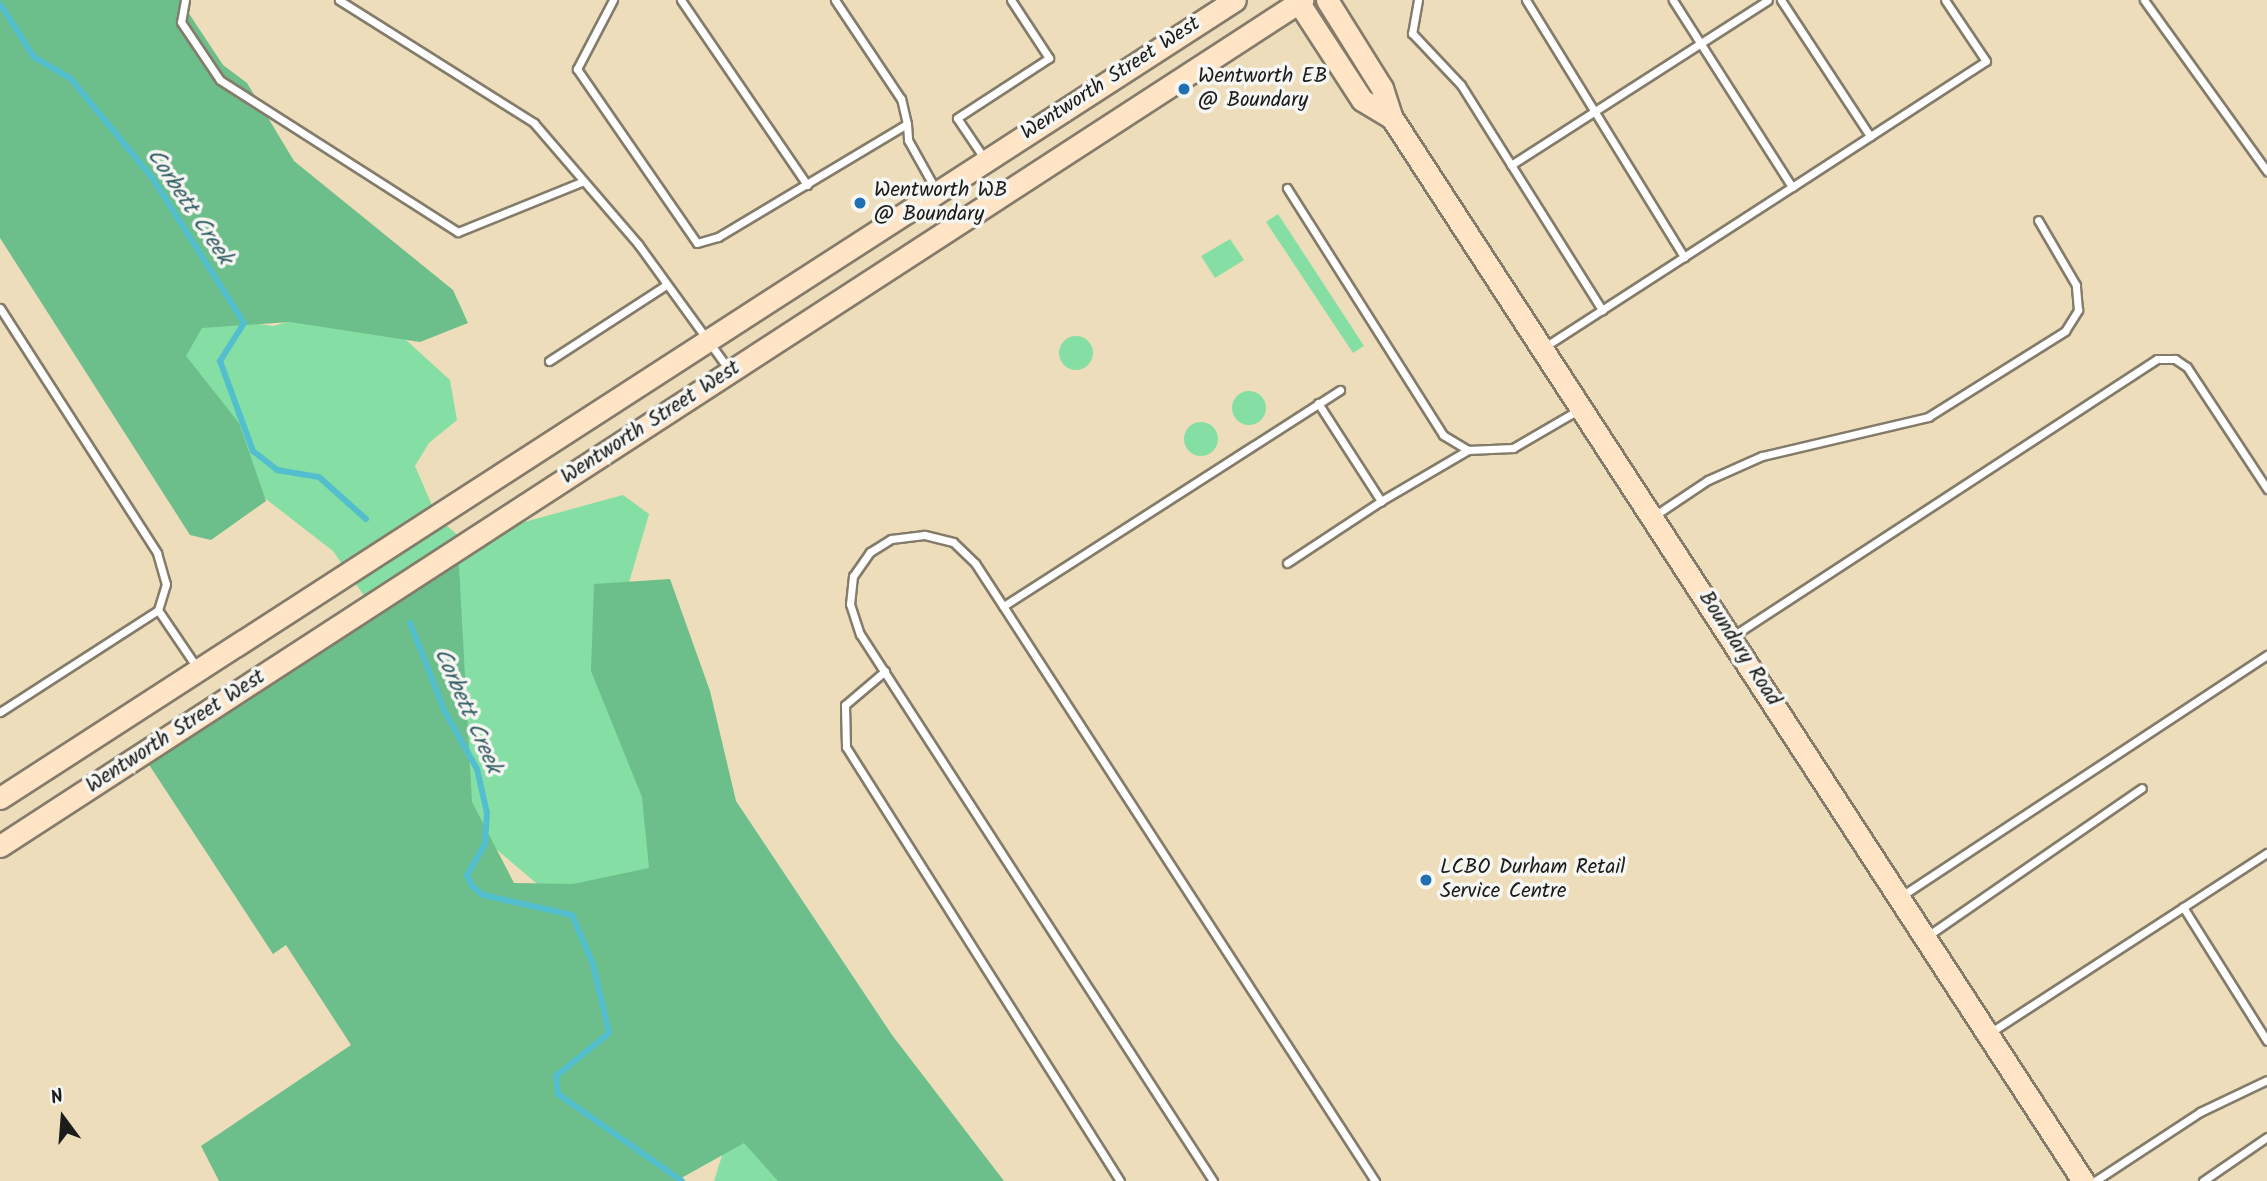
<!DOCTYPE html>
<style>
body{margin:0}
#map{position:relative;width:2267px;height:1181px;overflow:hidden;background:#edddba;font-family:Kalam,sans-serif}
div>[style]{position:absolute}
.green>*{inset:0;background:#85dfa4}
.round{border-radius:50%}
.forest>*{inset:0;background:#6cbe8a}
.stream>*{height:6px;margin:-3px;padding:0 3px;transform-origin:3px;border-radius:3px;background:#53bece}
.roads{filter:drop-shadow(2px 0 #847c6b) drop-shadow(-2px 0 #847c6b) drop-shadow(0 2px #847c6b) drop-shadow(0 -2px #847c6b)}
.lane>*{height:7px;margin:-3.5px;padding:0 3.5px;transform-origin:3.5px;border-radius:3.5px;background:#fff}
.secondary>*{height:21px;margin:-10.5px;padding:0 10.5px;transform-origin:10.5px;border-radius:10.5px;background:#ffe4c6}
.dots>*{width:19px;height:19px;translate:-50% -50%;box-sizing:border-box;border:4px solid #f6f6f2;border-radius:50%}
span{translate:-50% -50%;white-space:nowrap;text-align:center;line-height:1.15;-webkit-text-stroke:7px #f6f6f2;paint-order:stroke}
.poi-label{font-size:21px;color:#1c1c1c}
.left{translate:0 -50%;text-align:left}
.street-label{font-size:21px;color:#1c1c1c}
.water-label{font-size:23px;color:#325d63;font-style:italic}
.north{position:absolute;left:28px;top:1083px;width:70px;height:70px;-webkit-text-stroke:5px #f6f6f2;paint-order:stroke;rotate:344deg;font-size:19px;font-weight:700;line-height:28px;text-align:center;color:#1c1c1c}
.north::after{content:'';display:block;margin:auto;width:24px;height:32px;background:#1c1c1c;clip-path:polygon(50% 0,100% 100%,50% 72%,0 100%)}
</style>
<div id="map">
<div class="green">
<div style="clip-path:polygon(0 0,239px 321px,273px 326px,363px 301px,450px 380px,457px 420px,429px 443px,415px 466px,437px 517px,462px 539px,623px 495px,649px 514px,628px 586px,670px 882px,548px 893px,496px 849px,434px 769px,383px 623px,333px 551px,191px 441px)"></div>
<div style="clip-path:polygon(1278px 214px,1364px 346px,1353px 353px,1266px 222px)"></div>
<div style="clip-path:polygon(1230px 239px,1244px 260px,1215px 278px,1201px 256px)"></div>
<div class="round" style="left:1059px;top:336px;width:34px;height:34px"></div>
<div class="round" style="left:1232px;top:391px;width:34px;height:34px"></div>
<div class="round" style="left:1184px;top:422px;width:34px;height:34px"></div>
<div style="clip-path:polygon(759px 1038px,805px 1181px,714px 1181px)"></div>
</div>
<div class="forest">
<div style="clip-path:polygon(0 0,180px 0,223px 65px,247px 83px,294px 161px,453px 290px,468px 323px,420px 342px,290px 322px,202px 328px,186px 356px,239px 423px,266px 501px,211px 540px,190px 535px,0 238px)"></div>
<div style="clip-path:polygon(458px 549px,472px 802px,514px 883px,573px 884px,649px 868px,642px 797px,591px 671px,594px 584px,670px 579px,710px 691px,736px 801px,892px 1035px,1004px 1181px,778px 1181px,744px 1143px,676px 1181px,219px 1181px,201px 1146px,351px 1045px,286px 945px,273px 954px,142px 754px)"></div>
</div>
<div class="stream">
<div style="left:0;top:4px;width:63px;rotate:57.3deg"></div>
<div style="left:34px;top:57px;width:43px;rotate:30.7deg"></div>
<div style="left:71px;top:79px;width:129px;rotate:50.6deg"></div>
<div style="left:153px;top:179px;width:170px;rotate:57.7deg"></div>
<div style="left:244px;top:323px;width:45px;rotate:122.3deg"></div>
<div style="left:220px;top:361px;width:96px;rotate:69.9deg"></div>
<div style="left:253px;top:451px;width:31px;rotate:38deg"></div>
<div style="left:277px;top:470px;width:43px;rotate:9.5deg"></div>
<div style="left:319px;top:477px;width:63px;rotate:41.8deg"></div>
<div style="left:410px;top:623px;width:96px;rotate:68.5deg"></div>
<div style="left:445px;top:712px;width:65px;rotate:60.7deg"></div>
<div style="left:477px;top:769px;width:45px;rotate:77.2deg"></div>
<div style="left:487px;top:813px;width:31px;rotate:94deg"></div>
<div style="left:485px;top:844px;width:36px;rotate:120deg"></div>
<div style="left:467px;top:875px;width:12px;rotate:66deg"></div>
<div style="left:472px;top:886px;width:14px;rotate:39deg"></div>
<div style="left:483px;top:895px;width:91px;rotate:12.7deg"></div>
<div style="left:572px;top:915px;width:53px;rotate:66.8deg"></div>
<div style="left:593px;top:964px;width:71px;rotate:76.9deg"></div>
<div style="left:609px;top:1033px;width:68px;rotate:140.9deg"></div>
<div style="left:556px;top:1076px;width:18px;rotate:84deg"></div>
<div style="left:558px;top:1094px;width:151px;rotate:35.1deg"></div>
</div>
<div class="roads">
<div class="lane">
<div style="left:185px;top:0;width:22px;rotate:100deg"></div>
<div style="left:181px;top:22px;width:70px;rotate:56.1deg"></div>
<div style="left:220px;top:80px;width:282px;rotate:32.6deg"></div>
<div style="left:458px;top:232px;width:133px;rotate:-22.1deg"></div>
<div style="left:339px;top:0;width:231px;rotate:32.2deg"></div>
<div style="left:534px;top:123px;width:160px;rotate:49.3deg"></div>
<div style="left:638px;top:244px;width:157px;rotate:54.1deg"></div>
<div style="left:613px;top:0;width:78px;rotate:117.6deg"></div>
<div style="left:577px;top:69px;width:211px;rotate:55.4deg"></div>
<div style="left:697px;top:243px;width:22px;rotate:-16deg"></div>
<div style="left:718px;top:237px;width:220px;rotate:-30.9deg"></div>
<div style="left:907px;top:124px;width:26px;rotate:-103deg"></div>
<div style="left:901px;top:99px;width:119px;rotate:-123.7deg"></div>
<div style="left:681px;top:0;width:224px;rotate:55.7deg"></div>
<div style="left:1418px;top:0;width:34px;rotate:100deg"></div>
<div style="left:1412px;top:33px;width:71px;rotate:46.7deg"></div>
<div style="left:1461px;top:85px;width:266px;rotate:57.9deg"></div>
<div style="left:1526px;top:0;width:302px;rotate:58.4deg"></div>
<div style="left:1781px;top:0;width:163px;rotate:56.8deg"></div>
<div style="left:2144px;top:0;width:211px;rotate:54.3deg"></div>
<div style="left:907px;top:124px;width:16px;rotate:86deg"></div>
<div style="left:908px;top:140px;width:57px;rotate:60.8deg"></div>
<div style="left:984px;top:158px;width:48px;rotate:-124deg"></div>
<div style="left:957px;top:118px;width:110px;rotate:-33.1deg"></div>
<div style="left:1049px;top:58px;width:69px;rotate:-123.2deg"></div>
<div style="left:1511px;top:165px;width:305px;rotate:-32.7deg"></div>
<div style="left:1792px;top:187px;width:231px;rotate:-33deg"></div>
<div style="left:1986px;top:61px;width:73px;rotate:-123.9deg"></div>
<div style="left:1287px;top:188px;width:292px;rotate:57.7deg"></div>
<div style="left:1443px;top:435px;width:29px;rotate:31deg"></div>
<div style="left:1468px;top:450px;width:45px;rotate:-2.5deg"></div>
<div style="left:1513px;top:448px;width:78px;rotate:-30.2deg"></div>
<div style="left:0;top:308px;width:291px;rotate:57.3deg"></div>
<div style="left:157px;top:553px;width:32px;rotate:74deg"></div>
<div style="left:166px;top:584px;width:27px;rotate:107deg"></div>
<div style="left:1543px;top:348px;width:297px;rotate:-32.9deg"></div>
<div style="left:1792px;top:187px;width:222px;rotate:-122.5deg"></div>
<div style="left:549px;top:361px;width:140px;rotate:-33deg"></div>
<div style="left:1340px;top:390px;width:400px;rotate:147.3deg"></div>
<div style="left:1003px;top:606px;width:685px;rotate:57.1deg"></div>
<div style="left:1318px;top:403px;width:117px;rotate:57.3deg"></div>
<div style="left:1381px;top:501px;width:101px;rotate:-30.4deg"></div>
<div style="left:1654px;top:516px;width:65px;rotate:-33.7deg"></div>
<div style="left:1708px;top:480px;width:59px;rotate:-24deg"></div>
<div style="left:1762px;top:456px;width:171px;rotate:-13.2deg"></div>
<div style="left:1928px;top:417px;width:162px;rotate:-32.1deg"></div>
<div style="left:2065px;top:331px;width:25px;rotate:-58deg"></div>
<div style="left:2078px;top:310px;width:25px;rotate:-95deg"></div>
<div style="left:2076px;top:285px;width:75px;rotate:-120.3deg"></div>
<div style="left:1287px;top:563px;width:113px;rotate:-33.4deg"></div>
<div style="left:1003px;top:606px;width:51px;rotate:-123.1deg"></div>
<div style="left:975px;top:563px;width:30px;rotate:-136deg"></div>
<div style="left:953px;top:542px;width:30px;rotate:-166deg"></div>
<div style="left:924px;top:535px;width:33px;rotate:173deg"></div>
<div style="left:891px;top:539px;width:25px;rotate:148deg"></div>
<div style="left:870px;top:552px;width:29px;rotate:125deg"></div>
<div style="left:853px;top:576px;width:28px;rotate:96deg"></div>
<div style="left:850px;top:604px;width:32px;rotate:72deg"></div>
<div style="left:860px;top:634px;width:651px;rotate:57.16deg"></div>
<div style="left:1733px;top:636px;width:506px;rotate:-33.16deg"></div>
<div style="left:2157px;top:359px;width:18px"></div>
<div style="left:2175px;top:359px;width:14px;rotate:34deg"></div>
<div style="left:2187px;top:367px;width:146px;rotate:56.7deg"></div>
<div style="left:885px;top:671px;width:52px;rotate:139.6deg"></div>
<div style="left:845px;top:705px;width:42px;rotate:88.6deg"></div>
<div style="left:846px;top:747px;width:513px;rotate:57.73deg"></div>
<div style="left:0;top:712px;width:188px;rotate:-32.8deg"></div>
<div style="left:158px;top:610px;width:71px;rotate:55.9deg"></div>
<div style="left:1900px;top:897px;width:440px;rotate:-33.4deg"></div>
<div style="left:2183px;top:907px;width:158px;rotate:57.9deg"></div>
<div style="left:1926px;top:937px;width:262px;rotate:-34.6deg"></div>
<div style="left:1988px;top:1034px;width:333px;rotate:-33deg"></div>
<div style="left:2095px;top:1181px;width:126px;rotate:-33.3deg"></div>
<div style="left:2200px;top:1112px;width:74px;rotate:-25.5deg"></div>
<div style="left:2203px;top:1181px;width:78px;rotate:-34.5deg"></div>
</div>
<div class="secondary">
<div style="left:1297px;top:0;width:119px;rotate:57deg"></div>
<div style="left:1362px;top:100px;width:35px;rotate:31deg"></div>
<div style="left:1327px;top:0;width:104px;rotate:58deg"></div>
<div style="left:1382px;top:88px;width:32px;rotate:72deg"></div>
<div style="left:1392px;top:118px;width:1268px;rotate:56.97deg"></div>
<div style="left:0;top:798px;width:1470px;rotate:-32.87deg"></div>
<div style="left:0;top:846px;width:1553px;rotate:-33.01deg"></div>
</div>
</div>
<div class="dots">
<div style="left:1184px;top:89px;background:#1f6fb2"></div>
<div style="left:860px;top:203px;background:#1f6fb2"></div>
<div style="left:1426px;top:880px;background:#1f6fb2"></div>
</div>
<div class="poi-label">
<span class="left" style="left:1198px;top:89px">Wentworth EB<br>@ Boundary</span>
<span class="left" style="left:874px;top:203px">Wentworth WB<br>@ Boundary</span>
<span class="left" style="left:1440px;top:880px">LCBO Durham Retail<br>Service Centre</span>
</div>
<div class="street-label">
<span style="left:1111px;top:79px;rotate:-33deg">Wentworth Street West</span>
<span style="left:651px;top:423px;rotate:-33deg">Wentworth Street West</span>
<span style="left:1739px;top:649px;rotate:57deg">Boundary Road</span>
<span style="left:176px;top:732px;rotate:-33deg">Wentworth Street West</span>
</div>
<div class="water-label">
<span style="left:189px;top:207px;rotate:56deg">Corbett Creek</span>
<span style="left:467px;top:711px;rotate:66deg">Corbett Creek</span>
</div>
<div class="north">N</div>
</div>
